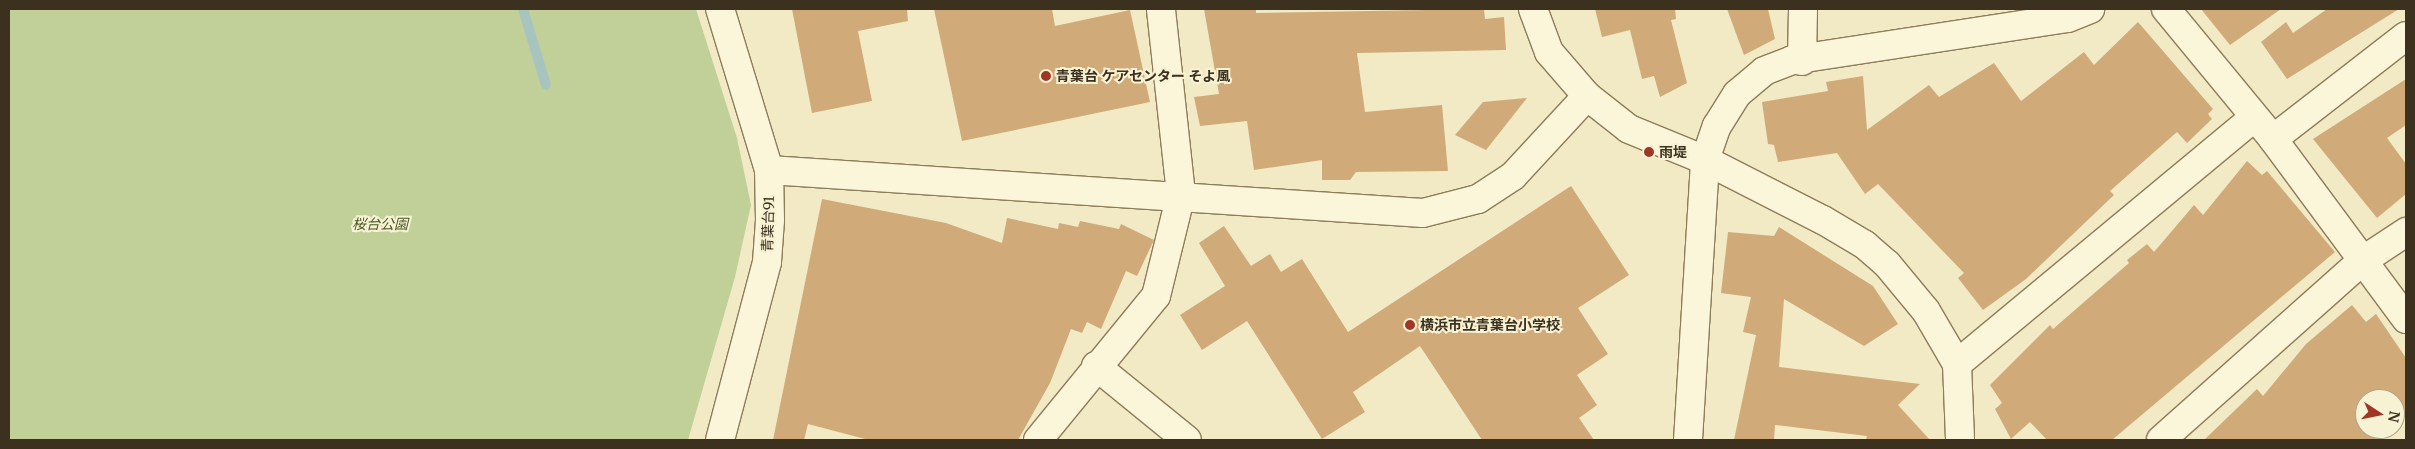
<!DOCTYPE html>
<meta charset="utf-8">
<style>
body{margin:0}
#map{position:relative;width:2415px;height:449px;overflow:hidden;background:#f1eac5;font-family:Merriweather,"Noto Sans JP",serif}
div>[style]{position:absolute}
.green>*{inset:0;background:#c1d098}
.stream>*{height:10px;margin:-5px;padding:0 5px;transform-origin:5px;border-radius:5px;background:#a7c4bf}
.building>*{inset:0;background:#d1aa79}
.roads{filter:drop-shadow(1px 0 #8d7c5a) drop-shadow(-1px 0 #8d7c5a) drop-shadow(0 1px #8d7c5a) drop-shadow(0 -1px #8d7c5a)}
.minor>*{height:28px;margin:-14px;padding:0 14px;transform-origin:14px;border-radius:14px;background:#fbf5d9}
.tertiary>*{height:28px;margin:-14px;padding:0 14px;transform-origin:14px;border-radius:14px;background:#fbf5d9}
.dots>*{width:14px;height:14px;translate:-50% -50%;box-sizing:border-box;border:2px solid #f8f2d5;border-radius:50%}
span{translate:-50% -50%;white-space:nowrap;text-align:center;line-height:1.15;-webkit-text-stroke:4px #f8f2d5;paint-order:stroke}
.poi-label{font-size:14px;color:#3c311e;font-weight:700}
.left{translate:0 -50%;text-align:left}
.park-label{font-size:14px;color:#455a24;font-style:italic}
.street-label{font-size:14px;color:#3c311e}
.frame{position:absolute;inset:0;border:10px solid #3c311e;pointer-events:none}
.north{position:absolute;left:2355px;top:389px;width:50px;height:50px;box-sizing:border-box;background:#f8f2d5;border:1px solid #ada58c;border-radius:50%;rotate:101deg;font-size:14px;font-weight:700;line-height:20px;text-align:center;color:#3c311e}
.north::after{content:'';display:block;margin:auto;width:18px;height:22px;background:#a03626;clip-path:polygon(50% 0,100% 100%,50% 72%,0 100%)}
</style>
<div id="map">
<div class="green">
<div style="clip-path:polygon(9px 9px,696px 9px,737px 138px,751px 205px,735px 277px,688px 440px,9px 440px)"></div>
</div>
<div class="stream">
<div style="left:523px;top:9px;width:79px;rotate:73.2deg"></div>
</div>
<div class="building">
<div style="clip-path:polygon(792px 9px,907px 9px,908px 21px,858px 31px,872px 101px,812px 113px)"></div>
<div style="clip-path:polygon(934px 9px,1052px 9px,1055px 26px,1130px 10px,1150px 102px,962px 141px)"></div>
<div style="clip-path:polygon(1204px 9px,1256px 9px,1256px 13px,1484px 9px,1485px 19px,1504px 17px,1506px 50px,1357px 53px,1365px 112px,1442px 105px,1448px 171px,1356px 172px,1350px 180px,1322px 180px,1322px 160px,1254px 170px,1247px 121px,1200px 126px,1194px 97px,1219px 94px)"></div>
<div style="clip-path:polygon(1595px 9px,1675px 9px,1676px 19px,1671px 20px,1687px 83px,1660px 97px,1654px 76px,1642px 79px,1630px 30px,1602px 37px)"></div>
<div style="clip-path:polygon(1727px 9px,1768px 9px,1775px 39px,1744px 55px)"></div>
<div style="clip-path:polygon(2201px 9px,2281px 9px,2230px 45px)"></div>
<div style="clip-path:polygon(2327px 9px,2399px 9px,2287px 79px,2261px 42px,2286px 22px,2293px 33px)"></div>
<div style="clip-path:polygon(2138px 22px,2213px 109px,2208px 114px,2212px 119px,2187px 143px,2177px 132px,2110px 191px,2114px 195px,2026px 279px,1983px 310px,1958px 278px,1964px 273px,1878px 184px,1865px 194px,1837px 153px,1778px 162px,1774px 145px,1768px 144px,1762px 102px,1828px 91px,1826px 82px,1863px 76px,1867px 130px,1929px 85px,1939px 97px,1994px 63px,2021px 101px,2084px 52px,2094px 65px)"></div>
<div style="clip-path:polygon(2406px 79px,2406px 125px,2387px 138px,2406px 164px,2406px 194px,2377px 218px,2313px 139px)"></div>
<div style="clip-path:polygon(1527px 98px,1486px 150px,1455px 135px,1483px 102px)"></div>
<div style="clip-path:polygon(2247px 161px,2262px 175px,2267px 171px,2335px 252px,2112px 440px,2047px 440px,2030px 422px,2011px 439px,1995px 409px,2002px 403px,1990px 385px,2050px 325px,2053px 329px,2129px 263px,2127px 260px,2147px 244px,2154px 252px,2194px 205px,2203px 215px)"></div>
<div style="clip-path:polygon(1571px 186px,1629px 275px,1578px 308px,1608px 354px,1577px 375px,1597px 405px,1579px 418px,1594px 440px,1482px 440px,1420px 346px,1353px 392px,1365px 412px,1322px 439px,1247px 321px,1202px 350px,1180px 315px,1225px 286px,1199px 243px,1224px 226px,1251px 266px,1270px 254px,1281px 272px,1302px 259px,1348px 332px)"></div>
<div style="clip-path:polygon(822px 199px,946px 223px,1002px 243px,1007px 218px,1058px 229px,1059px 223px,1078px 227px,1080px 221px,1119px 229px,1121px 224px,1154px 240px,1137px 276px,1126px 271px,1101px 329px,1087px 322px,1082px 333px,1071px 329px,1050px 383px,1018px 440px,869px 440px,808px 424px,804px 440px,773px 440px)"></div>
<div style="clip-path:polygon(1779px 227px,1873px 286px,1898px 324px,1864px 346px,1784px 299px,1779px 367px,1920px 384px,1898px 405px,1930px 440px,1866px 440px,1867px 436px,1775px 425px,1774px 440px,1734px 440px,1756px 335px,1743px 332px,1751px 297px,1721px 293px,1728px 232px,1774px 236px)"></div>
<div style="clip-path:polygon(2352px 305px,2366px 322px,2376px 314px,2406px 358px,2406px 415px,2395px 425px,2395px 399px,2365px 399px,2365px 429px,2390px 429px,2377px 440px,2204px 440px,2257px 389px,2263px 396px,2306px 344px)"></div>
</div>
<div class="roads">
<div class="minor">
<div style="left:2166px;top:9px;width:168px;rotate:50.5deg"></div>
<div style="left:2273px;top:139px;width:224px;rotate:53.5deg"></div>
<div style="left:1802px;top:61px;width:52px;rotate:-88.9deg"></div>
<div style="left:2273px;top:139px;width:168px;rotate:-37.8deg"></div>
<div style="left:769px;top:170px;width:655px;rotate:3.76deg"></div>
<div style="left:1423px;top:213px;width:57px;rotate:-14.3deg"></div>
<div style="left:1478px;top:199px;width:42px;rotate:-33.3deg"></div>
<div style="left:1513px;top:176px;width:109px;rotate:-47.2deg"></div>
<div style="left:1957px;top:364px;width:383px;rotate:-39.7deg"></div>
<div style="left:1096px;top:366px;width:117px;rotate:39.1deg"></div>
<div style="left:1038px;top:440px;width:186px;rotate:-50.7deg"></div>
<div style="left:1156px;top:296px;width:105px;rotate:-76.2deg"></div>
<div style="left:1181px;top:194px;width:186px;rotate:-96.2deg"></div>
<div style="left:1688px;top:440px;width:281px;rotate:-86.5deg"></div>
<div style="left:1705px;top:160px;width:36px;rotate:-71deg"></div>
<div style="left:1717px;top:126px;width:38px;rotate:-58deg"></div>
<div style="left:1737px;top:94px;width:35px;rotate:-40deg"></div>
<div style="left:1764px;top:71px;width:30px;rotate:-21deg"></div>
<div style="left:1792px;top:60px;width:279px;rotate:-8.7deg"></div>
<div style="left:2068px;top:18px;width:24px;rotate:-22deg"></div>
<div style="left:2161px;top:440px;width:269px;rotate:-41.7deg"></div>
<div style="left:2362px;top:261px;width:53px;rotate:-33.4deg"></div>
</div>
<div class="tertiary">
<div style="left:1533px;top:9px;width:46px;rotate:69.6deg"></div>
<div style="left:1549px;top:52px;width:58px;rotate:49.2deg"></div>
<div style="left:1587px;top:96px;width:53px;rotate:38.2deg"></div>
<div style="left:1629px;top:129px;width:82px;rotate:22.2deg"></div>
<div style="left:1705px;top:160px;width:132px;rotate:27deg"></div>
<div style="left:1823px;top:220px;width:49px;rotate:30.8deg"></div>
<div style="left:1865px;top:245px;width:29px;rotate:41deg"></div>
<div style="left:1887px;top:264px;width:61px;rotate:50.3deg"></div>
<div style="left:1926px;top:311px;width:61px;rotate:59.7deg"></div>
<div style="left:1957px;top:364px;width:76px;rotate:87.7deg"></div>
<div style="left:720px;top:440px;width:184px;rotate:-75.2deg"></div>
<div style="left:767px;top:262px;width:42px;rotate:-85.9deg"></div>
<div style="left:770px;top:220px;width:50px;rotate:-91.1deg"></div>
<div style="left:769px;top:170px;width:168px;rotate:-106.9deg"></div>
</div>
</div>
<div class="dots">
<div style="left:1046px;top:76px;background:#a03626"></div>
<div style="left:1649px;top:152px;background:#a03626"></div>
<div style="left:1410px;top:325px;background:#a03626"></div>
</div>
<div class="poi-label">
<span class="left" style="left:1056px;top:76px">青葉台 ケアセンター そよ風</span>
<span class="left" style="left:1659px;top:152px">雨堤</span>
<span class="left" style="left:1420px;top:325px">横浜市立青葉台小学校</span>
</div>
<div class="park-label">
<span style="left:380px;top:224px">桜台公園</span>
</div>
<div class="street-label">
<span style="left:768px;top:224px;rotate:-88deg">青葉台91</span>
</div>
<div class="frame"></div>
<div class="north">N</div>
</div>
